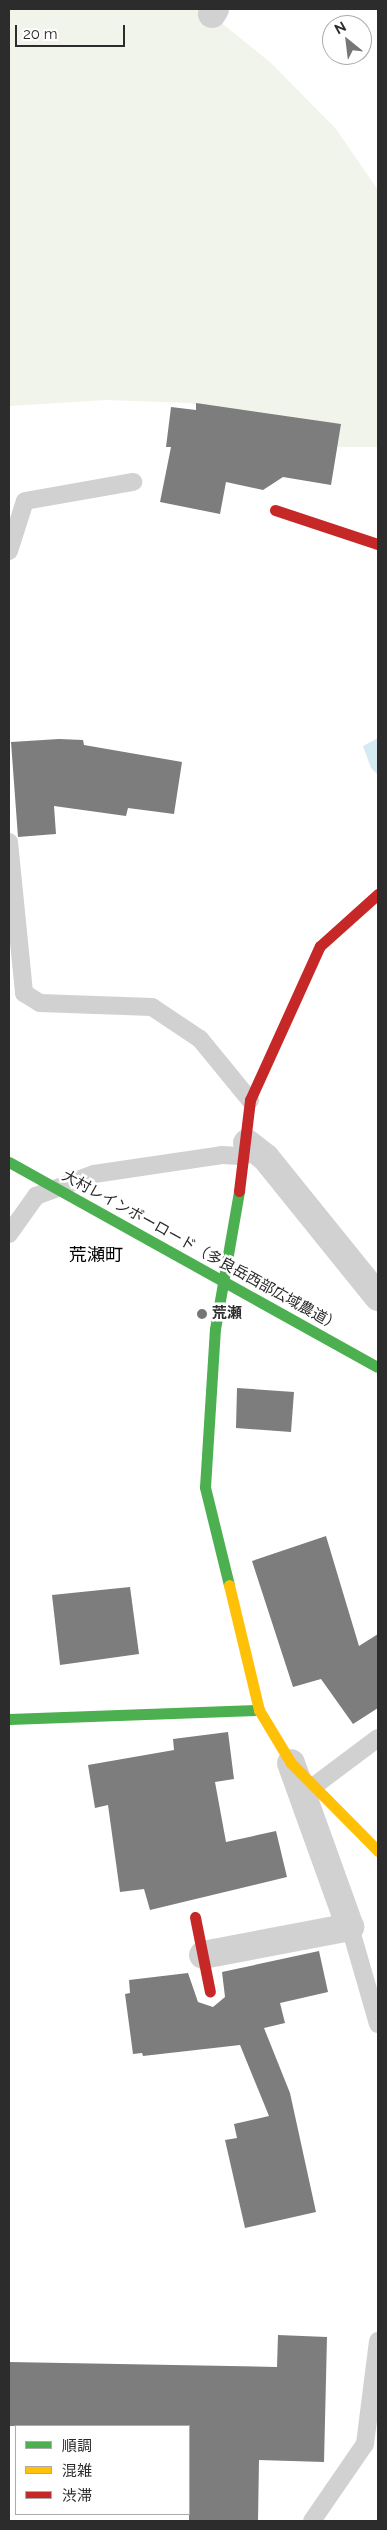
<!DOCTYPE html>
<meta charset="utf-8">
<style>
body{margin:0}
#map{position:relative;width:387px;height:2530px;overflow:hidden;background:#fff;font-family:Raleway,"Noto Sans JP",sans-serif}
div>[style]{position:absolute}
.green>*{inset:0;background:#f1f4ea}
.water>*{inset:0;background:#d5eaf2}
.building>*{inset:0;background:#7d7d7d}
.lane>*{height:18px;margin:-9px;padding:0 9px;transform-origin:9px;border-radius:9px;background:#d1d1d1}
.street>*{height:28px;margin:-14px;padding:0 14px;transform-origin:14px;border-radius:14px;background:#d1d1d1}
.fast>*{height:11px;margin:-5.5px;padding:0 5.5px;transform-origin:5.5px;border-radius:5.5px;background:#4caf50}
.slow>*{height:11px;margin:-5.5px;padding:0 5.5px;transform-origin:5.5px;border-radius:5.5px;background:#ffc107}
.jam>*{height:11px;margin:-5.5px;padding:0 5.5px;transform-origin:5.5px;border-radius:5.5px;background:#c62828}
.fast-bridge>*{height:11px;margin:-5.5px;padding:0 5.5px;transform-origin:5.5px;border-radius:5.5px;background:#4caf50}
.dots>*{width:14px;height:14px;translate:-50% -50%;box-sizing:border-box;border:2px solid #fff;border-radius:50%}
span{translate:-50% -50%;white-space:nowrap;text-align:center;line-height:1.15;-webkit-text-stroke:5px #fff;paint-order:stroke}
.street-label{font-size:15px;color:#2c2c2c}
.poi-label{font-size:15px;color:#2c2c2c;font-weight:700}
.left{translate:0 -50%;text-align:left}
.quarter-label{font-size:18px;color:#000}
.frame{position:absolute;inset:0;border:10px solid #2c2c2c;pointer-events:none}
.legend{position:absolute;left:15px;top:2425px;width:175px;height:90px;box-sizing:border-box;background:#fff;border:1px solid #ababab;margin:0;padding:6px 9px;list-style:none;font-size:15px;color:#2c2c2c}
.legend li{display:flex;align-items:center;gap:10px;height:25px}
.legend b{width:25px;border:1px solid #ababab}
.north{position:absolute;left:322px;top:15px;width:50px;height:50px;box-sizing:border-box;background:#fff;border:1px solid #ababab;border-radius:50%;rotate:331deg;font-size:14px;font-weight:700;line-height:20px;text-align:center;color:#2c2c2c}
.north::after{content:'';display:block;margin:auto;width:18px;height:22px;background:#767676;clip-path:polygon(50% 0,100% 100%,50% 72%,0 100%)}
.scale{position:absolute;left:15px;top:25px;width:110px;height:22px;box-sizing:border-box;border:2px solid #2c2c2c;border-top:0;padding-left:6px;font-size:15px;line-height:18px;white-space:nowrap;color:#2c2c2c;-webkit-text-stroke:4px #fff;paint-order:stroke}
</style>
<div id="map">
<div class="green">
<div style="clip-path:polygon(9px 9px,214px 9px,219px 21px,270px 62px,336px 129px,378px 190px,378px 447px,317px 447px,191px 403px,106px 400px,9px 406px)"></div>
</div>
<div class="water">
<div style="clip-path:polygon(378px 738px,378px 775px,371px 768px,363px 746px)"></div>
</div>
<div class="building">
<div style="clip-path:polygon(196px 403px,341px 424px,331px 485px,283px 477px,263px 490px,226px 482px,220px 514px,160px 502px,171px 447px,166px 447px,171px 407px,196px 410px)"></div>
<div style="clip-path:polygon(59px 739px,83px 740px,84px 745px,182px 762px,174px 814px,128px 808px,126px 816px,54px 806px,56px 834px,18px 837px,11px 742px)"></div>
<div style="clip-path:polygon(237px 1388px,294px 1392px,291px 1432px,236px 1428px)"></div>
<div style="clip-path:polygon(326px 1536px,359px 1646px,378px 1634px,378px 1708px,353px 1724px,321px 1679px,293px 1687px,252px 1561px)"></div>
<div style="clip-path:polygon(130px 1587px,139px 1654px,60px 1665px,52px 1595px)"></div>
<div style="clip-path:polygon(228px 1732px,234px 1779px,215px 1782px,226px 1842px,276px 1831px,287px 1877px,150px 1910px,144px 1889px,120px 1892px,108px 1805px,95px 1808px,88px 1765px,174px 1750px,173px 1739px)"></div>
<div style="clip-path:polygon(319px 1951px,328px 1992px,280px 2003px,285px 2023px,264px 2028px,290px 2093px,316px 2212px,245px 2228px,225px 2140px,237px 2138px,234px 2124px,269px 2116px,240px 2045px,143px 2056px,142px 2053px,133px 2054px,125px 1994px,130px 1993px,129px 1980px,188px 1973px,198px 2002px,213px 2007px,225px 1997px,222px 1972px)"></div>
<div style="clip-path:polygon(278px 2335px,327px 2337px,324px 2462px,259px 2460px,258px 2521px,189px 2521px,189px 2426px,9px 2426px,9px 2362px,277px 2367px)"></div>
</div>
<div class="lane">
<div style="left:9px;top:551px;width:52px;rotate:-72.3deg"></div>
<div style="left:25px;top:501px;width:110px;rotate:-10deg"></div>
<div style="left:9px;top:842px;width:152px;rotate:84.3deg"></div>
<div style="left:24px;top:993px;width:19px;rotate:32deg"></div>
<div style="left:40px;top:1003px;width:112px;rotate:2deg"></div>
<div style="left:152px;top:1007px;width:58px;rotate:33.7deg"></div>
<div style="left:200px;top:1039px;width:79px;rotate:50.7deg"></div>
<div style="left:9px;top:1234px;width:47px;rotate:-54.6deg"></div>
<div style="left:36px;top:1196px;width:62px;rotate:-20.8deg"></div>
<div style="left:94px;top:1174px;width:129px;rotate:-8.4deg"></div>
<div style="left:222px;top:1155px;width:22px;rotate:3deg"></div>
<div style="left:314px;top:1786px;width:80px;rotate:-36.9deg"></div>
<div style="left:350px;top:1927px;width:101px;rotate:73.9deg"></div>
<div style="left:312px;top:2521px;width:93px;rotate:-55.5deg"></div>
<div style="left:365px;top:2444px;width:104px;rotate:-82.8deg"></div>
</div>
<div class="street">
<div style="left:212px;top:14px;width:6px;rotate:-59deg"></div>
<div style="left:247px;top:1143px;width:24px;rotate:38deg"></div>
<div style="left:266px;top:1158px;width:179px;rotate:51.1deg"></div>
<div style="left:203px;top:1955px;width:150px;rotate:-10.8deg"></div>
<div style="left:350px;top:1927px;width:174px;rotate:-109.8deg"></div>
</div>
<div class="fast">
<div style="left:229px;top:1585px;width:101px;rotate:-103.8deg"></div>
<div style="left:205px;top:1487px;width:158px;rotate:-86.4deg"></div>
<div style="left:215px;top:1329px;width:140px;rotate:-80.1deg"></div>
<div style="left:9px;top:1719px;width:250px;rotate:-2.1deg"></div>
</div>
<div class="slow">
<div style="left:229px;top:1585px;width:129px;rotate:76.5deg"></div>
<div style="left:259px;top:1710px;width:62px;rotate:58.9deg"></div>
<div style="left:291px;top:1763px;width:124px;rotate:45.3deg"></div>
</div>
<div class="jam">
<div style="left:275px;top:510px;width:108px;rotate:18.3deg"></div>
<div style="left:239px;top:1191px;width:92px;rotate:-83.1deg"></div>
<div style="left:250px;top:1100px;width:169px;rotate:-65.6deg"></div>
<div style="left:320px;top:946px;width:78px;rotate:-41.9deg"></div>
<div style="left:195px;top:1917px;width:76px;rotate:78.7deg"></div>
</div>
<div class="fast-bridge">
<div style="left:9px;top:1162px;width:421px;rotate:29.1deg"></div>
</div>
<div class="dots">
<div style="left:202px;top:1314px;background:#767676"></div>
</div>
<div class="street-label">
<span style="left:201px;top:1251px;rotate:29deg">大村レインボーロード（多良岳西部広域農道）</span>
</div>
<div class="poi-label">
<span class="left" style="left:212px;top:1314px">荒瀬</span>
</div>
<div class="quarter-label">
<span style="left:96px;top:1255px">荒瀬町</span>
</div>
<div class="frame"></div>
<ul class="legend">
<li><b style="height:6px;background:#4caf50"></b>順調</li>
<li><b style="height:6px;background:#ffc107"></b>混雑</li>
<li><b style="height:6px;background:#c62828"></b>渋滞</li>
</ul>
<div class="north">N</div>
<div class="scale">20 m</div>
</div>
